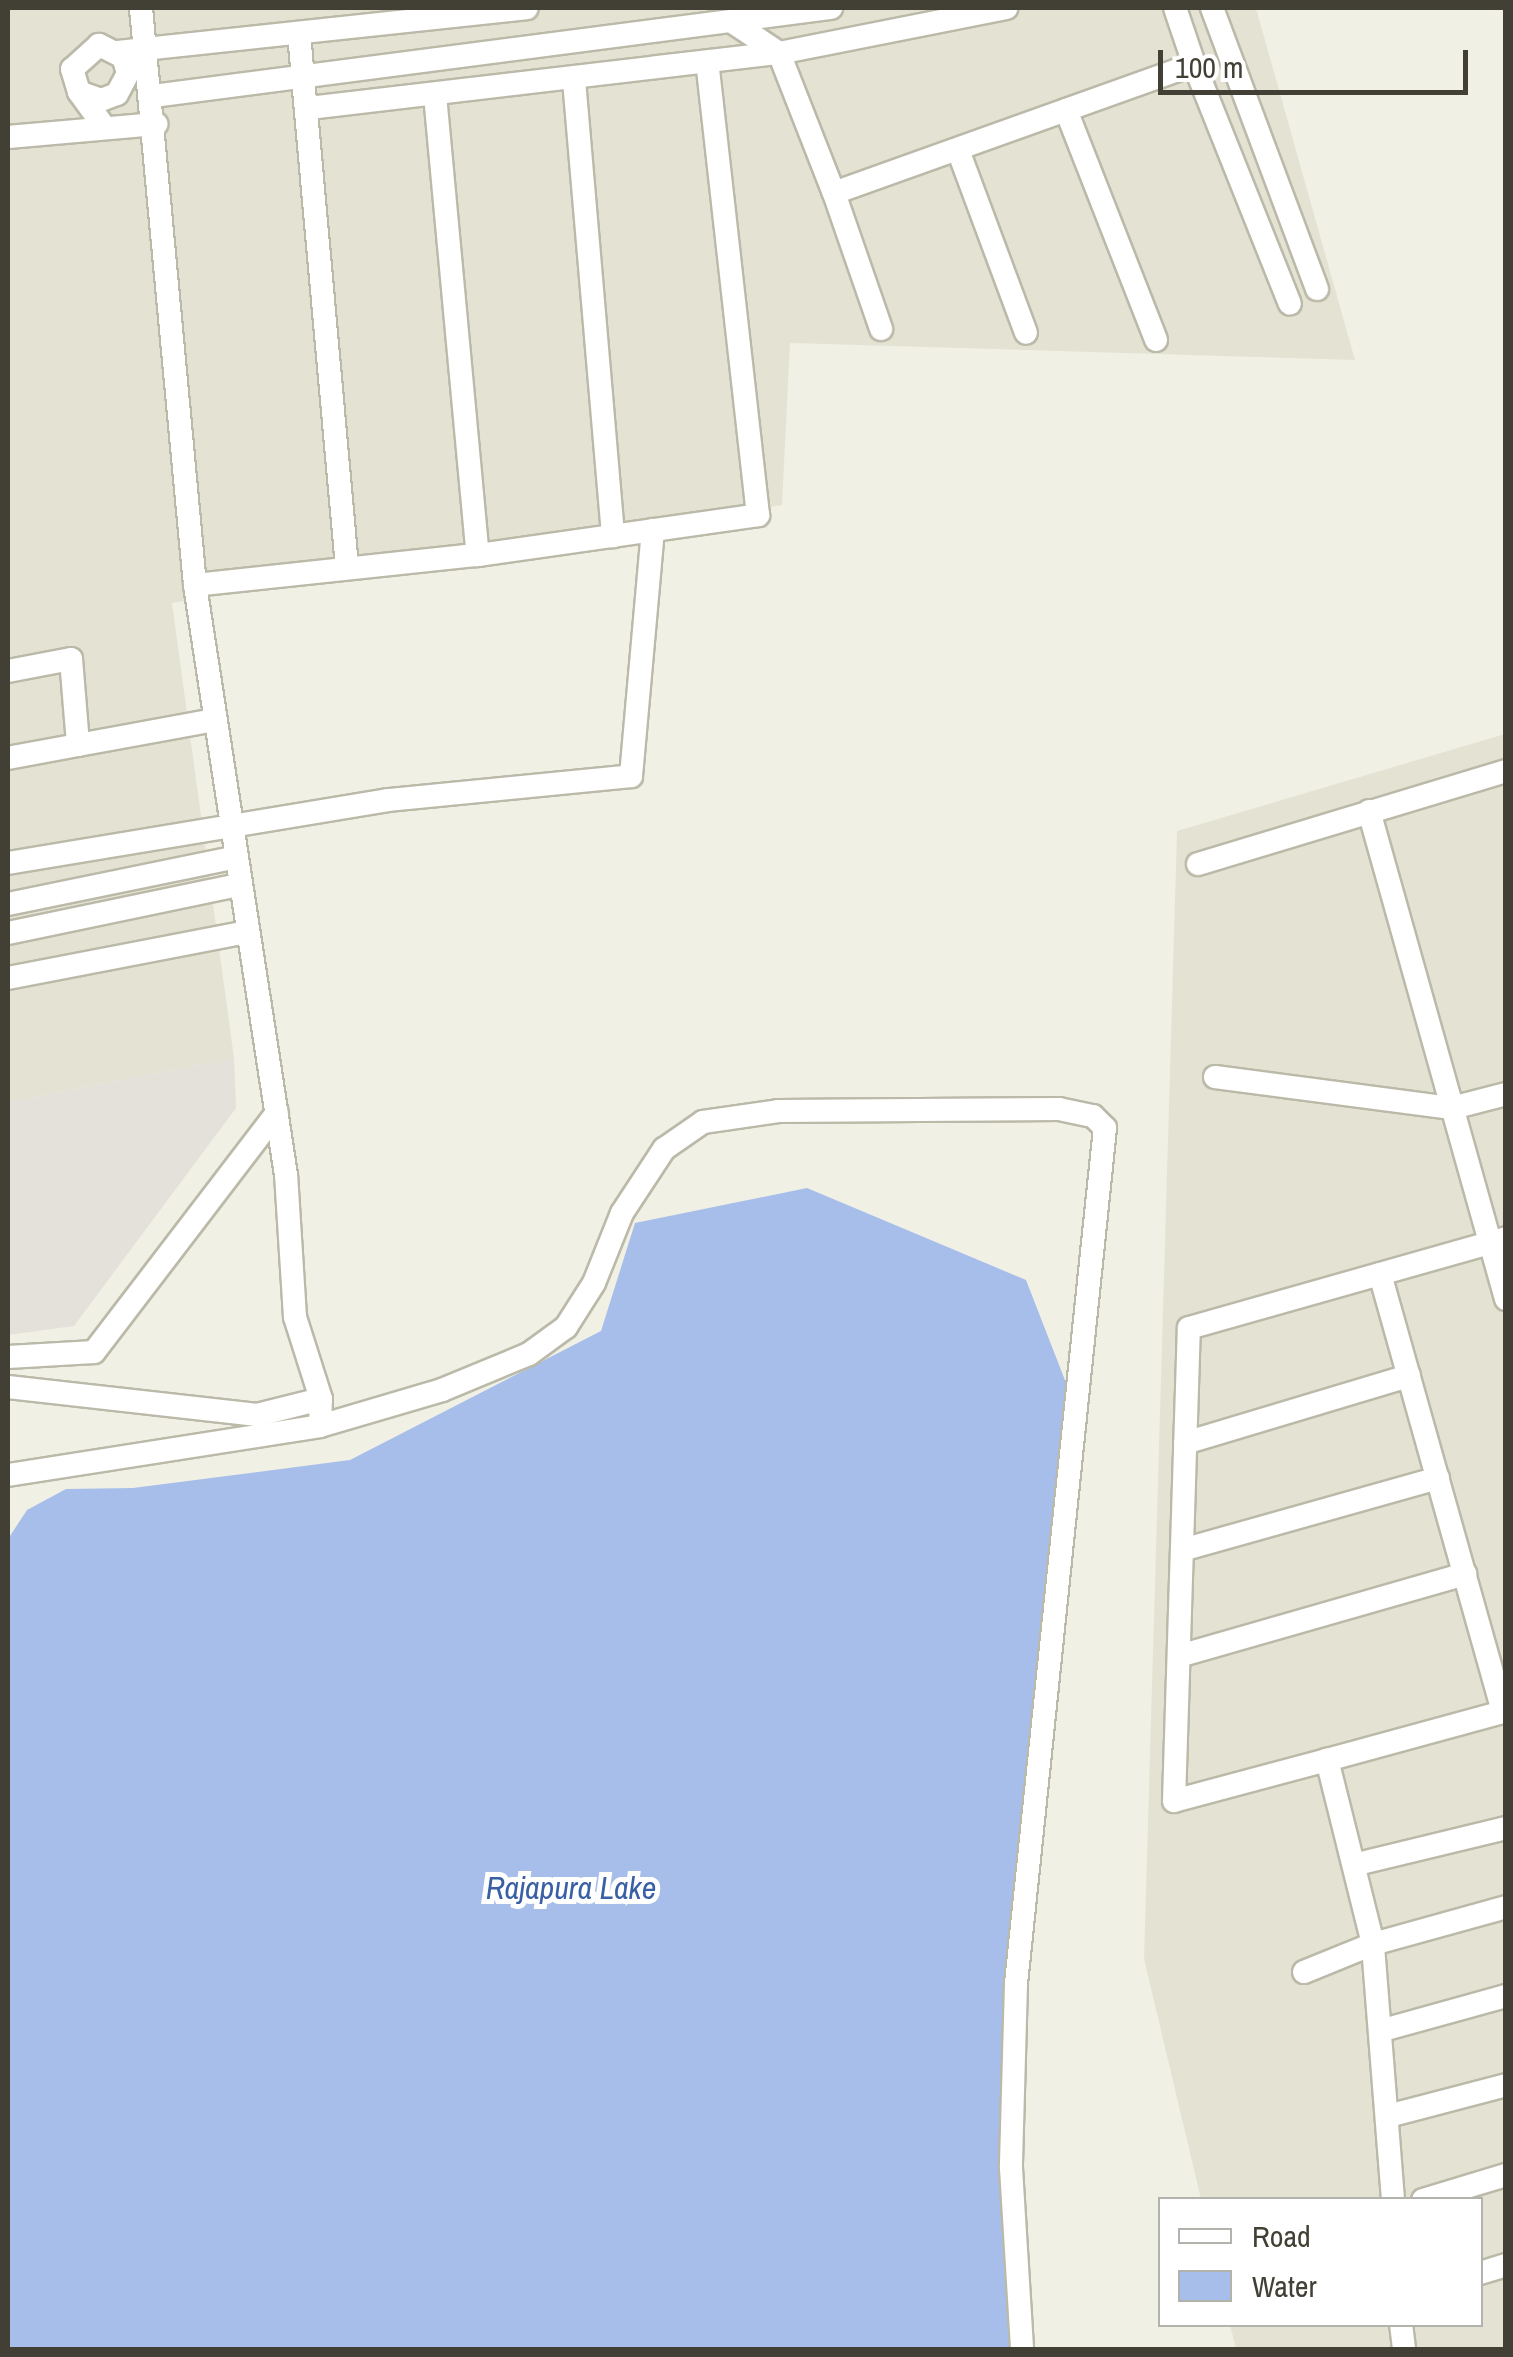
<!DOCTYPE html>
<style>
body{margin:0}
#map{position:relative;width:1513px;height:2357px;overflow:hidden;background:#f1f0e5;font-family:"Archivo Narrow",sans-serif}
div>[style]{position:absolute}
.residential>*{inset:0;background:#e4e3d3}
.industrial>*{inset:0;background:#e3e1da}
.water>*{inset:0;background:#a6bee9}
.roads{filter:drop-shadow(2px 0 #bbb9a8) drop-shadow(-2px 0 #bbb9a8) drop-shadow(0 2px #bbb9a8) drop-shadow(0 -2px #bbb9a8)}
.minor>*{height:22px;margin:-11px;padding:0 11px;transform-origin:11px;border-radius:11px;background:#fff}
span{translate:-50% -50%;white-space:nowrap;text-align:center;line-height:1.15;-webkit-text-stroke:10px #fff;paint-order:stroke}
.water-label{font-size:32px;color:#395fa4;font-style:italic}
.frame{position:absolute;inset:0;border:10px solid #424035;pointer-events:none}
.legend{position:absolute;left:1158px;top:2197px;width:325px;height:130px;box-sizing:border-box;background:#fff;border:2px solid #b3b3ae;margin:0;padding:12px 18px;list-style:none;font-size:30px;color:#424035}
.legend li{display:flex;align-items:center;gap:20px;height:50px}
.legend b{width:50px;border:2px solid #b3b3ae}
.scale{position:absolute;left:1158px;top:50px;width:310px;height:45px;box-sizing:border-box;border:5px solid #424035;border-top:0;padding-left:12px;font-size:30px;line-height:35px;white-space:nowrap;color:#424035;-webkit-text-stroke:8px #fff;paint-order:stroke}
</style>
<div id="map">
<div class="residential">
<div style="clip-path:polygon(8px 8px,1256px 8px,1355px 360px,790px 343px,782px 505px,172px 603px,234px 1058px,8px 1102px)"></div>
<div style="clip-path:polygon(1505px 734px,1505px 2349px,1236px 2349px,1230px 2325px,1480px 2324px,1480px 2200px,1201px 2199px,1144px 1959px,1177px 831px)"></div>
</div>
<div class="industrial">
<div style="clip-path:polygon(234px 1058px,236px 1108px,74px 1326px,8px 1335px,8px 1102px)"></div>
</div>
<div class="water">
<div style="clip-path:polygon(807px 1188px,1026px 1280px,1082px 1424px,1041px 1719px,1009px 2349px,8px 2350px,8px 1539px,27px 1510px,66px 1489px,133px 1488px,350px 1460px,601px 1331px,635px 1223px)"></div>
</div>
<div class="roads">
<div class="minor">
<div style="left:1212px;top:8px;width:300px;rotate:69.5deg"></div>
<div style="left:734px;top:23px;width:54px;rotate:33.7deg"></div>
<div style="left:779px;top:53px;width:150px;rotate:68.6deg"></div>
<div style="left:834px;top:193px;width:382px;rotate:-19.7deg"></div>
<div style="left:1194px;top:64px;width:59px;rotate:-108.7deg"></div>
<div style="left:299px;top:34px;width:535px;rotate:84.85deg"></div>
<div style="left:117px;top:52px;width:412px;rotate:-6.1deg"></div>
<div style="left:1194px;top:64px;width:258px;rotate:68.2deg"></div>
<div style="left:574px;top:80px;width:458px;rotate:85.1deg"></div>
<div style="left:79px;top:92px;width:23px;rotate:20deg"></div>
<div style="left:101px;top:100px;width:17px;rotate:-21deg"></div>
<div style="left:117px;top:94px;width:24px;rotate:-62deg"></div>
<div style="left:128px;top:73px;width:17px;rotate:-107deg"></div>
<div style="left:123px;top:57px;width:27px;rotate:-153deg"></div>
<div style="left:99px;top:45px;width:36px;rotate:138deg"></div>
<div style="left:72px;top:69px;width:24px;rotate:73deg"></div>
<div style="left:79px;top:92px;width:44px;rotate:54.2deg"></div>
<div style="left:435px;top:95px;width:462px;rotate:84.7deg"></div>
<div style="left:153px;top:96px;width:684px;rotate:-7.4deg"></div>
<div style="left:309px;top:108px;width:473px;rotate:-6.7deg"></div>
<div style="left:779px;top:53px;width:232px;rotate:-11.2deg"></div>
<div style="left:1066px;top:110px;width:247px;rotate:68.6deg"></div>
<div style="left:8px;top:137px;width:149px;rotate:-5deg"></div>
<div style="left:958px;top:150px;width:195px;rotate:69.6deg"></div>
<div style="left:834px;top:193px;width:144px;rotate:70.9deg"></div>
<div style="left:195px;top:585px;width:285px;rotate:-6.1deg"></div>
<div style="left:478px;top:555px;width:283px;rotate:-8.1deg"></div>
<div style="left:758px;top:515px;width:455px;rotate:-96.4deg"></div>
<div style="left:8px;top:671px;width:64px;rotate:-10.8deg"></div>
<div style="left:71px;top:659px;width:86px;rotate:85.3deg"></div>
<div style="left:78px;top:745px;width:71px;rotate:169.5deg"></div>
<div style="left:78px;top:745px;width:138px;rotate:-10.4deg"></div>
<div style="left:1369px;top:811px;width:507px;rotate:74.32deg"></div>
<div style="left:8px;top:863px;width:385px;rotate:-9.4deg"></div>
<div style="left:388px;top:800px;width:244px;rotate:-5.6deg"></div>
<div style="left:631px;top:776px;width:247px;rotate:-84.9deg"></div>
<div style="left:1198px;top:864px;width:322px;rotate:-16.8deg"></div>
<div style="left:8px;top:904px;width:229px;rotate:-11.6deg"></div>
<div style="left:8px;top:933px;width:234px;rotate:-11.8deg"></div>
<div style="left:8px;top:978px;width:242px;rotate:-10.9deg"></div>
<div style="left:1215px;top:1077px;width:239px;rotate:7.5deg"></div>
<div style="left:1452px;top:1108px;width:56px;rotate:-14.5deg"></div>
<div style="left:1380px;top:1274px;width:454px;rotate:74.3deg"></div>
<div style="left:8px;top:1357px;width:86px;rotate:-3.3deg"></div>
<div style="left:94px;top:1352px;width:301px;rotate:-52.6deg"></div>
<div style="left:8px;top:1387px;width:251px;rotate:6.4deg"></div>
<div style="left:257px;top:1415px;width:66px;rotate:-14deg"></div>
<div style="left:320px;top:1426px;width:127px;rotate:-16.4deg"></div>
<div style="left:442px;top:1390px;width:94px;rotate:-22.5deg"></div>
<div style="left:529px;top:1354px;width:46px;rotate:-36.1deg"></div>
<div style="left:566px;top:1327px;width:52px;rotate:-57.5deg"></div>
<div style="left:594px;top:1283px;width:75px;rotate:-68.2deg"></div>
<div style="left:622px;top:1213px;width:77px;rotate:-56.7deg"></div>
<div style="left:664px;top:1149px;width:47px;rotate:-34.7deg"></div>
<div style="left:703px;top:1122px;width:76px;rotate:-8.3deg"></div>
<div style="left:778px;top:1111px;width:281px;rotate:-0.4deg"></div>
<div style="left:1059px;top:1109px;width:35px;rotate:12deg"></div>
<div style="left:1093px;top:1116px;width:17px;rotate:45deg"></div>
<div style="left:1105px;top:1128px;width:861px;rotate:95.94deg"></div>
<div style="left:1016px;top:1984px;width:184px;rotate:91.6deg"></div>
<div style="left:1011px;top:2168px;width:182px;rotate:86.5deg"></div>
<div style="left:1185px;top:1443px;width:234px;rotate:-16.7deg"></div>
<div style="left:8px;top:1475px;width:316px;rotate:-8.9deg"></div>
<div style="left:320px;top:1426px;width:27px;rotate:-88deg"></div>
<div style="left:321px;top:1399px;width:86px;rotate:-107.6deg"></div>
<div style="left:295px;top:1317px;width:142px;rotate:-93.6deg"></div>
<div style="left:286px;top:1175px;width:597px;rotate:-98.77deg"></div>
<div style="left:195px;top:585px;width:580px;rotate:-95.35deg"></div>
<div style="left:1182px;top:1550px;width:266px;rotate:-15.7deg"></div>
<div style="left:1179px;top:1656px;width:298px;rotate:-16deg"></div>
<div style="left:1327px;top:1760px;width:158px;rotate:165deg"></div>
<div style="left:1174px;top:1801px;width:473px;rotate:-88.2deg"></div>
<div style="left:1189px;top:1328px;width:330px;rotate:-15.8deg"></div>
<div style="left:1357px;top:1864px;width:153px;rotate:-13.6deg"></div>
<div style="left:1304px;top:1972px;width:74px;rotate:-22.1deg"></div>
<div style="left:1373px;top:1944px;width:138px;rotate:-15.5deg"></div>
<div style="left:1383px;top:2030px;width:128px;rotate:-15.5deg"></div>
<div style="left:1388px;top:2116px;width:122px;rotate:-14.7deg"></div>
<div style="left:1393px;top:2200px;width:257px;rotate:-94.5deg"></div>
<div style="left:1373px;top:1944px;width:190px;rotate:-104deg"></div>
<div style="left:1327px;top:1760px;width:186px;rotate:-15.3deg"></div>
<div style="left:1423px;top:2200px;width:87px;rotate:-16.8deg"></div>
<div style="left:1480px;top:2273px;width:27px;rotate:-17deg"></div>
<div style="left:1401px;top:2324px;width:26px;rotate:83deg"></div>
</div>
</div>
<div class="water-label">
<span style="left:571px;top:1888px">Rajapura Lake</span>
</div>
<div class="frame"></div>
<ul class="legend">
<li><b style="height:12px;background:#fff"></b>Road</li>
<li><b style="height:28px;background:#a6bee9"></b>Water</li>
</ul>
<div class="scale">100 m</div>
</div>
